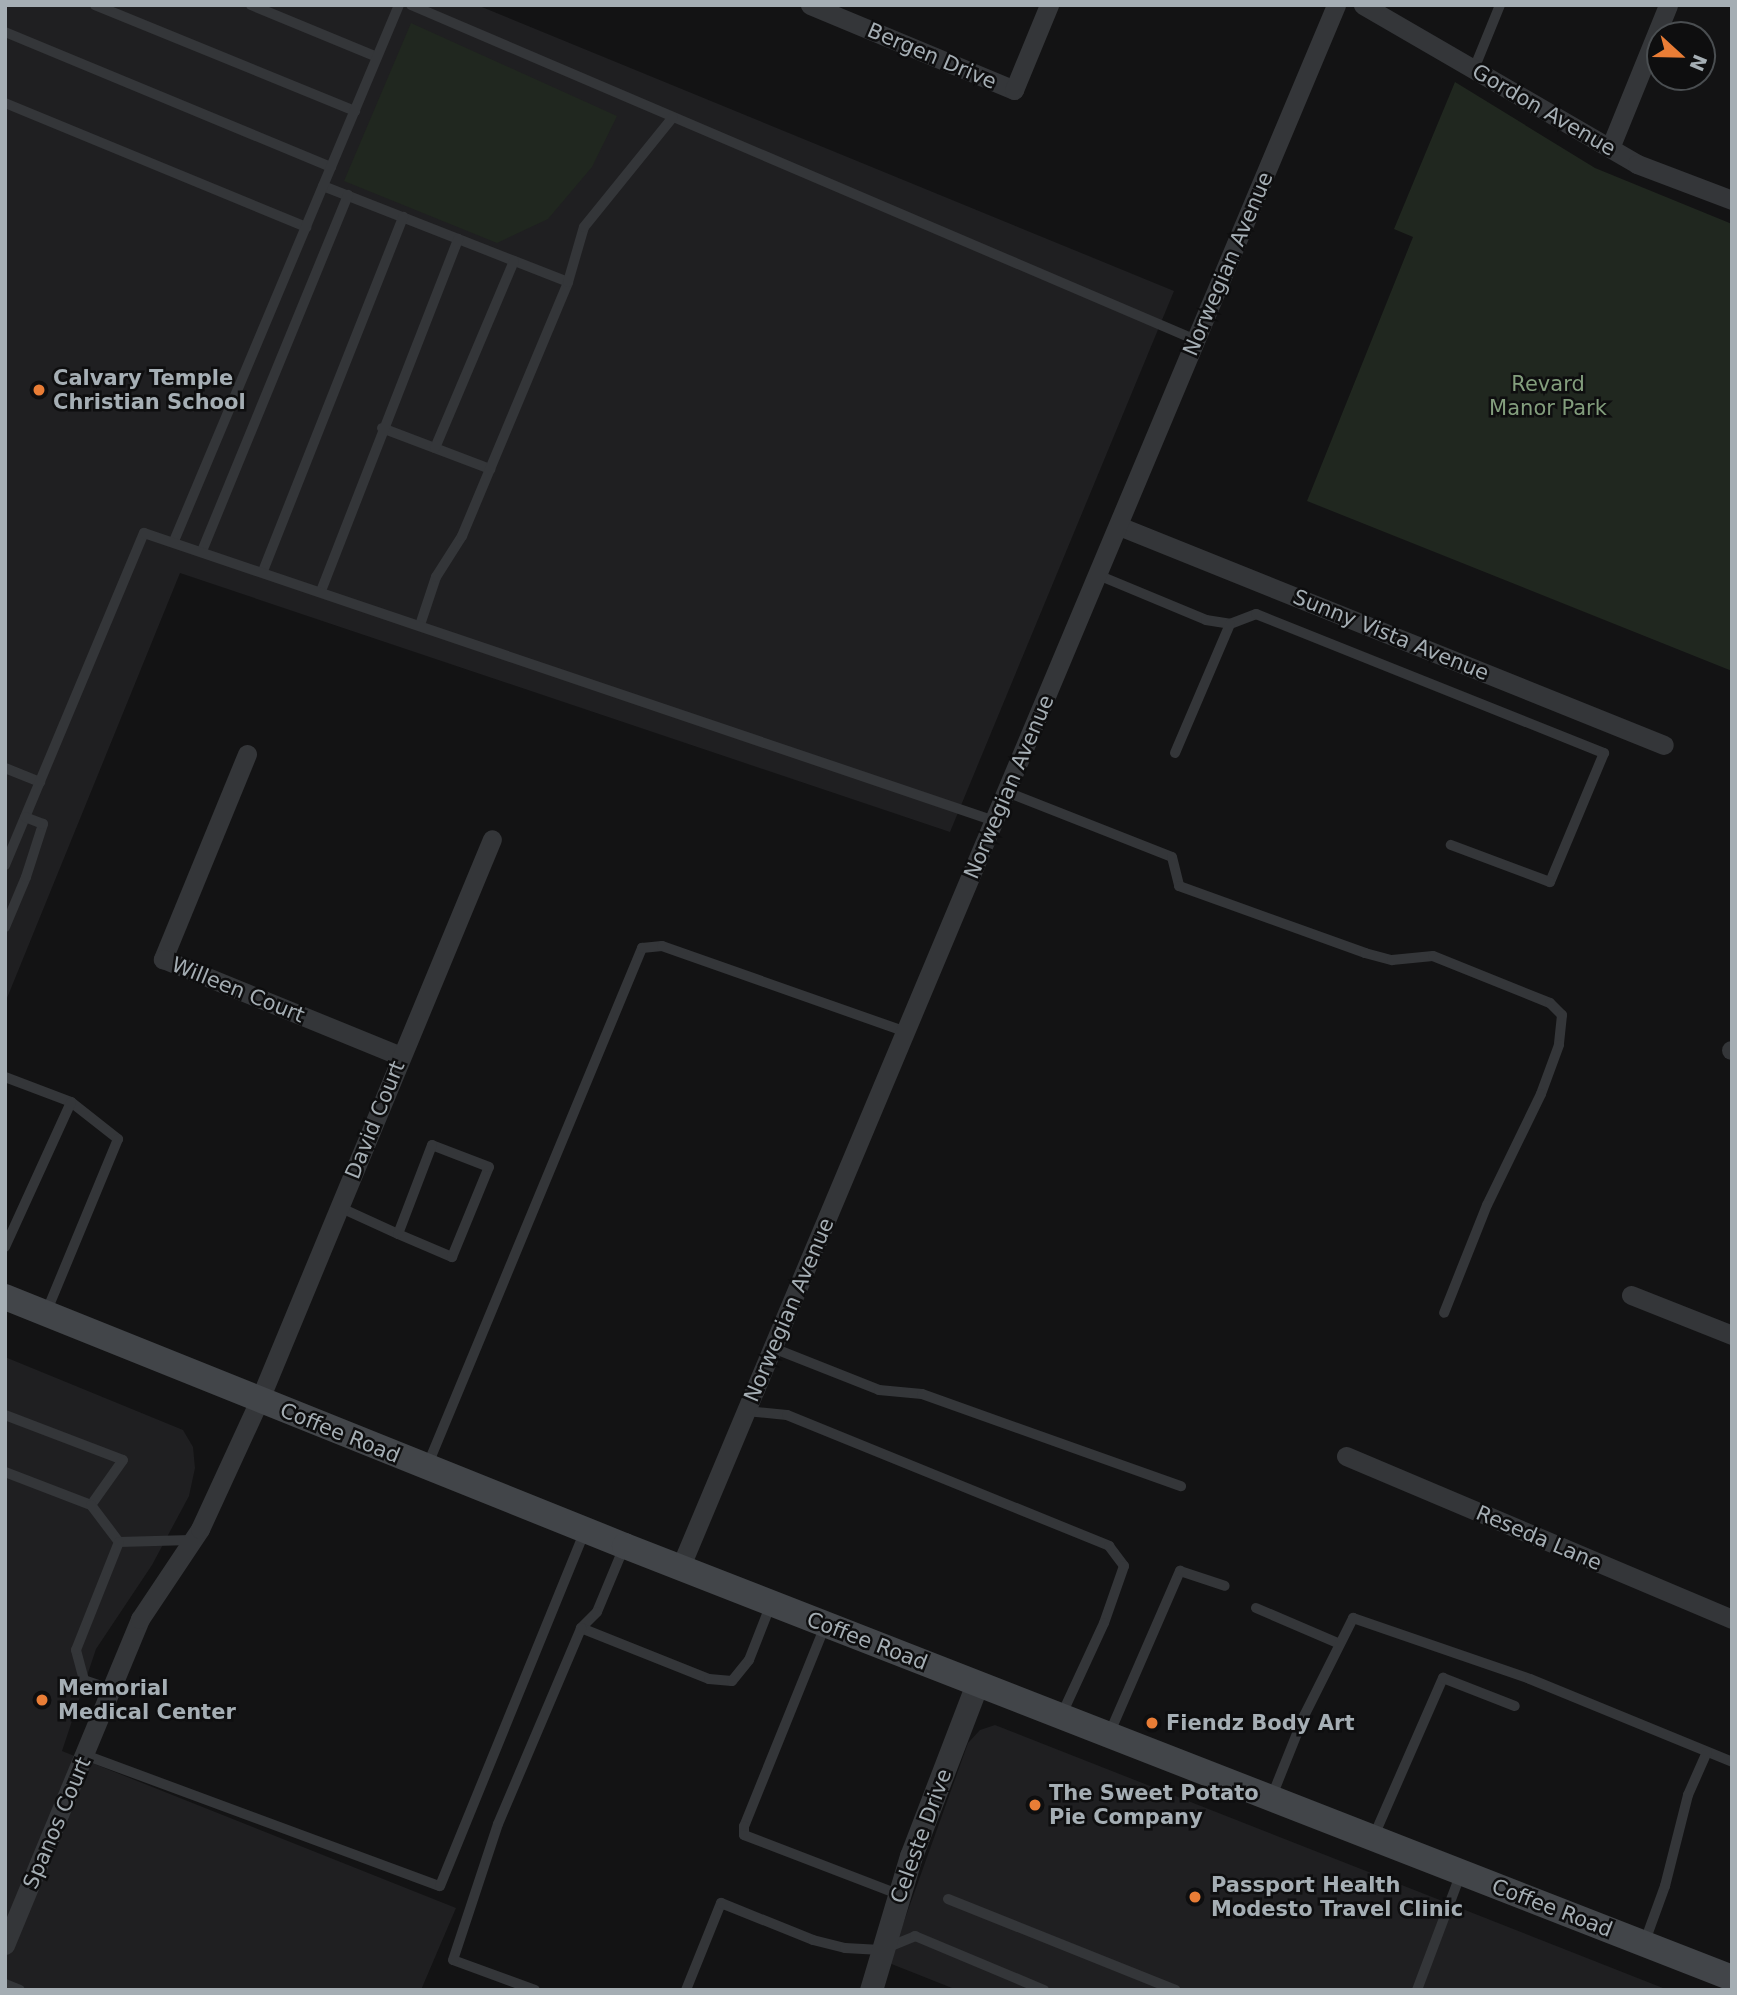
<!DOCTYPE html>
<style>
body{margin:0}
#map{position:relative;width:1737px;height:1995px;overflow:hidden;background:#131314;font-family:"DejaVu Sans",sans-serif}
div>[style]{position:absolute}
.built>*{inset:0;background:#1f1f21}
.green>*{inset:0;background:#20271f}
.service>*{height:10px;margin:-5px;padding:0 5px;transform-origin:5px;border-radius:5px;background:#343639}
.minor>*{height:19px;margin:-9.5px;padding:0 9.5px;transform-origin:9.5px;border-radius:9.5px;background:#343639}
.tertiary>*{height:23px;margin:-11.5px;padding:0 11.5px;transform-origin:11.5px;border-radius:11.5px;background:#343639}
.secondary>*{height:26px;margin:-13px;padding:0 13px;transform-origin:13px;border-radius:13px;background:#424549}
.dots>*{width:19px;height:19px;translate:-50% -50%;box-sizing:border-box;border:4px solid #0e0e0f;border-radius:50%}
span{translate:-50% -50%;white-space:nowrap;text-align:center;line-height:1.15;-webkit-text-stroke:5px #0e0e0f;paint-order:stroke}
.street-label{font-size:21px;color:#a5aeb4}
.poi-label{font-size:21px;color:#a5aeb4;font-weight:700}
.left{translate:0 -50%;text-align:left}
.park-label{font-size:21px;color:#839e7d}
.frame{position:absolute;inset:0;border:7px solid #a5aeb4;pointer-events:none}
.north{position:absolute;left:1646px;top:21px;width:70px;height:70px;box-sizing:border-box;background:#0e0e0f;border:2px solid #4a4e51;border-radius:50%;rotate:112deg;font-size:19px;font-weight:700;line-height:28px;text-align:center;color:#a5aeb4}
.north::after{content:'';display:block;margin:auto;width:24px;height:32px;background:#e97d36;clip-path:polygon(50% 0,100% 100%,50% 72%,0 100%)}
</style>
<div id="map">
<div class="built">
<div style="clip-path:polygon(5px 5px,477px 5px,1174px 291px,950px 832px,180px 573px,5px 1003px)"></div>
<div style="clip-path:polygon(5px 1357px,183px 1430px,193px 1447px,195px 1468px,189px 1496px,152px 1565px,96px 1649px,62px 1751px,456px 1908px,421px 1990px,5px 1990px)"></div>
<div style="clip-path:polygon(995px 1725px,1389px 1880px,1668px 1990px,957px 1990px,889px 1963px,968px 1743px,980px 1730px)"></div>
</div>
<div class="green">
<div style="clip-path:polygon(411px 23px,617px 116px,592px 167px,548px 219px,497px 243px,344px 181px)"></div>
<div style="clip-path:polygon(1455px 82px,1595px 168px,1732px 224px,1732px 671px,1307px 501px,1413px 237px,1394px 229px)"></div>
</div>
<div class="service">
<div style="left:95px;top:5px;width:281px;rotate:22.2deg"></div>
<div style="left:251px;top:5px;width:136px;rotate:22.4deg"></div>
<div style="left:411px;top:5px;width:853px;rotate:23.11deg"></div>
<div style="left:5px;top:32px;width:353px;rotate:22.5deg"></div>
<div style="left:1474px;top:69px;width:69px;rotate:-67.9deg"></div>
<div style="left:5px;top:103px;width:326px;rotate:22.4deg"></div>
<div style="left:323px;top:186px;width:263px;rotate:21.4deg"></div>
<div style="left:382px;top:428px;width:116px;rotate:20.8deg"></div>
<div style="left:435px;top:448px;width:203px;rotate:-67.1deg"></div>
<div style="left:174px;top:541px;width:581px;rotate:-67.23deg"></div>
<div style="left:202px;top:551px;width:385px;rotate:-67.7deg"></div>
<div style="left:263px;top:571px;width:381px;rotate:-68.4deg"></div>
<div style="left:1098px;top:575px;width:117px;rotate:22.6deg"></div>
<div style="left:1206px;top:620px;width:24px;rotate:9deg"></div>
<div style="left:1230px;top:624px;width:28px;rotate:-21deg"></div>
<div style="left:1256px;top:614px;width:375px;rotate:21.8deg"></div>
<div style="left:1604px;top:753px;width:140px;rotate:112.7deg"></div>
<div style="left:1550px;top:882px;width:106px;rotate:-159.5deg"></div>
<div style="left:321px;top:591px;width:378px;rotate:-68.7deg"></div>
<div style="left:420px;top:625px;width:51px;rotate:-71.6deg"></div>
<div style="left:436px;top:577px;width:49px;rotate:-57.6deg"></div>
<div style="left:462px;top:536px;width:275px;rotate:-67.3deg"></div>
<div style="left:568px;top:282px;width:57px;rotate:-73.8deg"></div>
<div style="left:584px;top:227px;width:141px;rotate:-51deg"></div>
<div style="left:1175px;top:753px;width:140px;rotate:-66.9deg"></div>
<div style="left:5px;top:768px;width:38px;rotate:22deg"></div>
<div style="left:1007px;top:792px;width:177px;rotate:21.5deg"></div>
<div style="left:1172px;top:857px;width:30px;rotate:76deg"></div>
<div style="left:1179px;top:886px;width:198px;rotate:19.8deg"></div>
<div style="left:1365px;top:953px;width:28px;rotate:15deg"></div>
<div style="left:1392px;top:960px;width:41px;rotate:-5.6deg"></div>
<div style="left:1433px;top:956px;width:126px;rotate:21.9deg"></div>
<div style="left:1550px;top:1003px;width:17px;rotate:45deg"></div>
<div style="left:1562px;top:1015px;width:30px;rotate:96deg"></div>
<div style="left:1559px;top:1045px;width:52px;rotate:110.2deg"></div>
<div style="left:1541px;top:1094px;width:123px;rotate:115.9deg"></div>
<div style="left:1487px;top:1205px;width:116px;rotate:111.7deg"></div>
<div style="left:5px;top:865px;width:360px;rotate:-67.3deg"></div>
<div style="left:144px;top:533px;width:898px;rotate:18.7deg"></div>
<div style="left:5px;top:927px;width:54px;rotate:-67.2deg"></div>
<div style="left:26px;top:877px;width:56px;rotate:-72.2deg"></div>
<div style="left:43px;top:824px;width:19px;rotate:-159deg"></div>
<div style="left:5px;top:1077px;width:71px;rotate:20.7deg"></div>
<div style="left:71px;top:1102px;width:60px;rotate:38.2deg"></div>
<div style="left:118px;top:1139px;width:188px;rotate:112.5deg"></div>
<div style="left:339px;top:1207px;width:65px;rotate:24.6deg"></div>
<div style="left:398px;top:1234px;width:59px;rotate:23.1deg"></div>
<div style="left:452px;top:1257px;width:97px;rotate:-67.7deg"></div>
<div style="left:489px;top:1167px;width:61px;rotate:-158.9deg"></div>
<div style="left:432px;top:1145px;width:95px;rotate:110.9deg"></div>
<div style="left:5px;top:1247px;width:159px;rotate:-65.5deg"></div>
<div style="left:773px;top:1348px;width:114px;rotate:21.6deg"></div>
<div style="left:879px;top:1390px;width:43px;rotate:5.3deg"></div>
<div style="left:922px;top:1394px;width:275px;rotate:19.6deg"></div>
<div style="left:746px;top:1411px;width:41px;rotate:5.6deg"></div>
<div style="left:787px;top:1415px;width:348px;rotate:22.1deg"></div>
<div style="left:1109px;top:1546px;width:25px;rotate:53deg"></div>
<div style="left:1124px;top:1566px;width:60px;rotate:109.3deg"></div>
<div style="left:1104px;top:1623px;width:102px;rotate:114.8deg"></div>
<div style="left:5px;top:1415px;width:126px;rotate:20.9deg"></div>
<div style="left:123px;top:1460px;width:55px;rotate:125.4deg"></div>
<div style="left:428px;top:1464px;width:559px;rotate:-67.47deg"></div>
<div style="left:642px;top:948px;width:20px;rotate:-6deg"></div>
<div style="left:662px;top:946px;width:259px;rotate:19.4deg"></div>
<div style="left:5px;top:1472px;width:92px;rotate:21deg"></div>
<div style="left:91px;top:1505px;width:46px;rotate:52.9deg"></div>
<div style="left:119px;top:1542px;width:72px;rotate:-1.6deg"></div>
<div style="left:624px;top:1547px;width:70px;rotate:112.6deg"></div>
<div style="left:597px;top:1612px;width:23px;rotate:135deg"></div>
<div style="left:581px;top:1628px;width:138px;rotate:21.7deg"></div>
<div style="left:709px;top:1679px;width:23px;rotate:5deg"></div>
<div style="left:732px;top:1681px;width:27px;rotate:-51deg"></div>
<div style="left:749px;top:1660px;width:60px;rotate:-68.6deg"></div>
<div style="left:1256px;top:1608px;width:91px;rotate:23.2deg"></div>
<div style="left:825px;top:1626px;width:216px;rotate:112deg"></div>
<div style="left:744px;top:1826px;width:9px;rotate:90deg"></div>
<div style="left:744px;top:1835px;width:165px;rotate:21deg"></div>
<div style="left:113px;top:1690px;width:31px;rotate:-161deg"></div>
<div style="left:84px;top:1680px;width:31px;rotate:-105deg"></div>
<div style="left:76px;top:1650px;width:116px;rotate:-68.3deg"></div>
<div style="left:1110px;top:1732px;width:176px;rotate:-66.5deg"></div>
<div style="left:1180px;top:1571px;width:47px;rotate:18.4deg"></div>
<div style="left:85px;top:1755px;width:378px;rotate:20.3deg"></div>
<div style="left:440px;top:1886px;width:383px;rotate:-67.8deg"></div>
<div style="left:1272px;top:1796px;width:86px;rotate:-68.2deg"></div>
<div style="left:1304px;top:1716px;width:110px;rotate:-63.4deg"></div>
<div style="left:1353px;top:1618px;width:187px;rotate:19deg"></div>
<div style="left:1530px;top:1679px;width:218px;rotate:22.3deg"></div>
<div style="left:1373px;top:1838px;width:175px;rotate:-66.4deg"></div>
<div style="left:1443px;top:1678px;width:77px;rotate:21.3deg"></div>
<div style="left:948px;top:1899px;width:245px;rotate:21.8deg"></div>
<div style="left:1645px;top:1941px;width:59px;rotate:-70deg"></div>
<div style="left:1665px;top:1886px;width:94px;rotate:-75.8deg"></div>
<div style="left:1688px;top:1795px;width:47px;rotate:-66.2deg"></div>
<div style="left:5px;top:1984px;width:16px;rotate:22deg"></div>
<div style="left:535px;top:1990px;width:87px;rotate:-159.9deg"></div>
<div style="left:453px;top:1960px;width:143px;rotate:-71.7deg"></div>
<div style="left:498px;top:1824px;width:213px;rotate:-67deg"></div>
<div style="left:686px;top:1990px;width:94px;rotate:-68.1deg"></div>
<div style="left:721px;top:1903px;width:99px;rotate:21.9deg"></div>
<div style="left:813px;top:1940px;width:33px;rotate:14deg"></div>
<div style="left:845px;top:1948px;width:36px;rotate:3deg"></div>
<div style="left:881px;top:1950px;width:37px;rotate:-22deg"></div>
<div style="left:915px;top:1936px;width:140px;rotate:22.7deg"></div>
<div style="left:1417px;top:1990px;width:125px;rotate:-69.4deg"></div>
</div>
<div class="minor">
<div style="left:810px;top:5px;width:221px;rotate:22.6deg"></div>
<div style="left:1014px;top:90px;width:92px;rotate:-67.6deg"></div>
<div style="left:1363px;top:5px;width:317px;rotate:30.1deg"></div>
<div style="left:1637px;top:164px;width:102px;rotate:20.8deg"></div>
<div style="left:1610px;top:148px;width:154px;rotate:-67.9deg"></div>
<div style="left:1119px;top:526px;width:587px;rotate:21.89deg"></div>
<div style="left:247px;top:754px;width:222px;rotate:112.3deg"></div>
<div style="left:163px;top:959px;width:257px;rotate:22.2deg"></div>
<div style="left:1731px;top:1050px;width:1px"></div>
<div style="left:1631px;top:1295px;width:109px;rotate:21.6deg"></div>
<div style="left:1346px;top:1456px;width:419px;rotate:22.9deg"></div>
<div style="left:680px;top:1568px;width:1695px;rotate:-67.23deg"></div>
<div style="left:5px;top:1945px;width:353px;rotate:-67.5deg"></div>
<div style="left:140px;top:1619px;width:108px;rotate:-56.3deg"></div>
<div style="left:200px;top:1529px;width:141px;rotate:-65.3deg"></div>
<div style="left:259px;top:1401px;width:608px;rotate:-67.48deg"></div>
</div>
<div class="tertiary">
<div style="left:871px;top:1990px;width:140px;rotate:-73.4deg"></div>
<div style="left:911px;top:1856px;width:184px;rotate:-69deg"></div>
</div>
<div class="secondary">
<div style="left:5px;top:1297px;width:668px;rotate:21.88deg"></div>
<div style="left:625px;top:1546px;width:1188px;rotate:21.32deg"></div>
</div>
<div class="dots">
<div style="left:39px;top:390px;background:#e97d36"></div>
<div style="left:42px;top:1700px;background:#e97d36"></div>
<div style="left:1152px;top:1723px;background:#e97d36"></div>
<div style="left:1035px;top:1805px;background:#e97d36"></div>
<div style="left:1195px;top:1897px;background:#e97d36"></div>
</div>
<div class="street-label">
<span style="left:932px;top:56px;rotate:23deg">Bergen Drive</span>
<span style="left:1544px;top:110px;rotate:30deg">Gordon Avenue</span>
<span style="left:1228px;top:264px;rotate:-67deg">Norwegian Avenue</span>
<span style="left:1391px;top:635px;rotate:22deg">Sunny Vista Avenue</span>
<span style="left:1009px;top:787px;rotate:-67deg">Norwegian Avenue</span>
<span style="left:238px;top:990px;rotate:22deg">Willeen Court</span>
<span style="left:375px;top:1120px;rotate:-68deg">David Court</span>
<span style="left:789px;top:1310px;rotate:-67deg">Norwegian Avenue</span>
<span style="left:340px;top:1433px;rotate:22deg">Coffee Road</span>
<span style="left:1539px;top:1538px;rotate:23deg">Reseda Lane</span>
<span style="left:867px;top:1641px;rotate:21deg">Coffee Road</span>
<span style="left:57px;top:1823px;rotate:-67deg">Spanos Court</span>
<span style="left:921px;top:1836px;rotate:-70deg">Celeste Drive</span>
<span style="left:1552px;top:1908px;rotate:21deg">Coffee Road</span>
</div>
<div class="poi-label">
<span class="left" style="left:53px;top:390px">Calvary Temple<br>Christian School</span>
<span class="left" style="left:58px;top:1700px">Memorial<br>Medical Center</span>
<span class="left" style="left:1166px;top:1723px">Fiendz Body Art</span>
<span class="left" style="left:1049px;top:1805px">The Sweet Potato<br>Pie Company</span>
<span class="left" style="left:1211px;top:1897px">Passport Health<br>Modesto Travel Clinic</span>
</div>
<div class="park-label">
<span style="left:1548px;top:396px">Revard<br>Manor Park</span>
</div>
<div class="frame"></div>
<div class="north">N</div>
</div>
